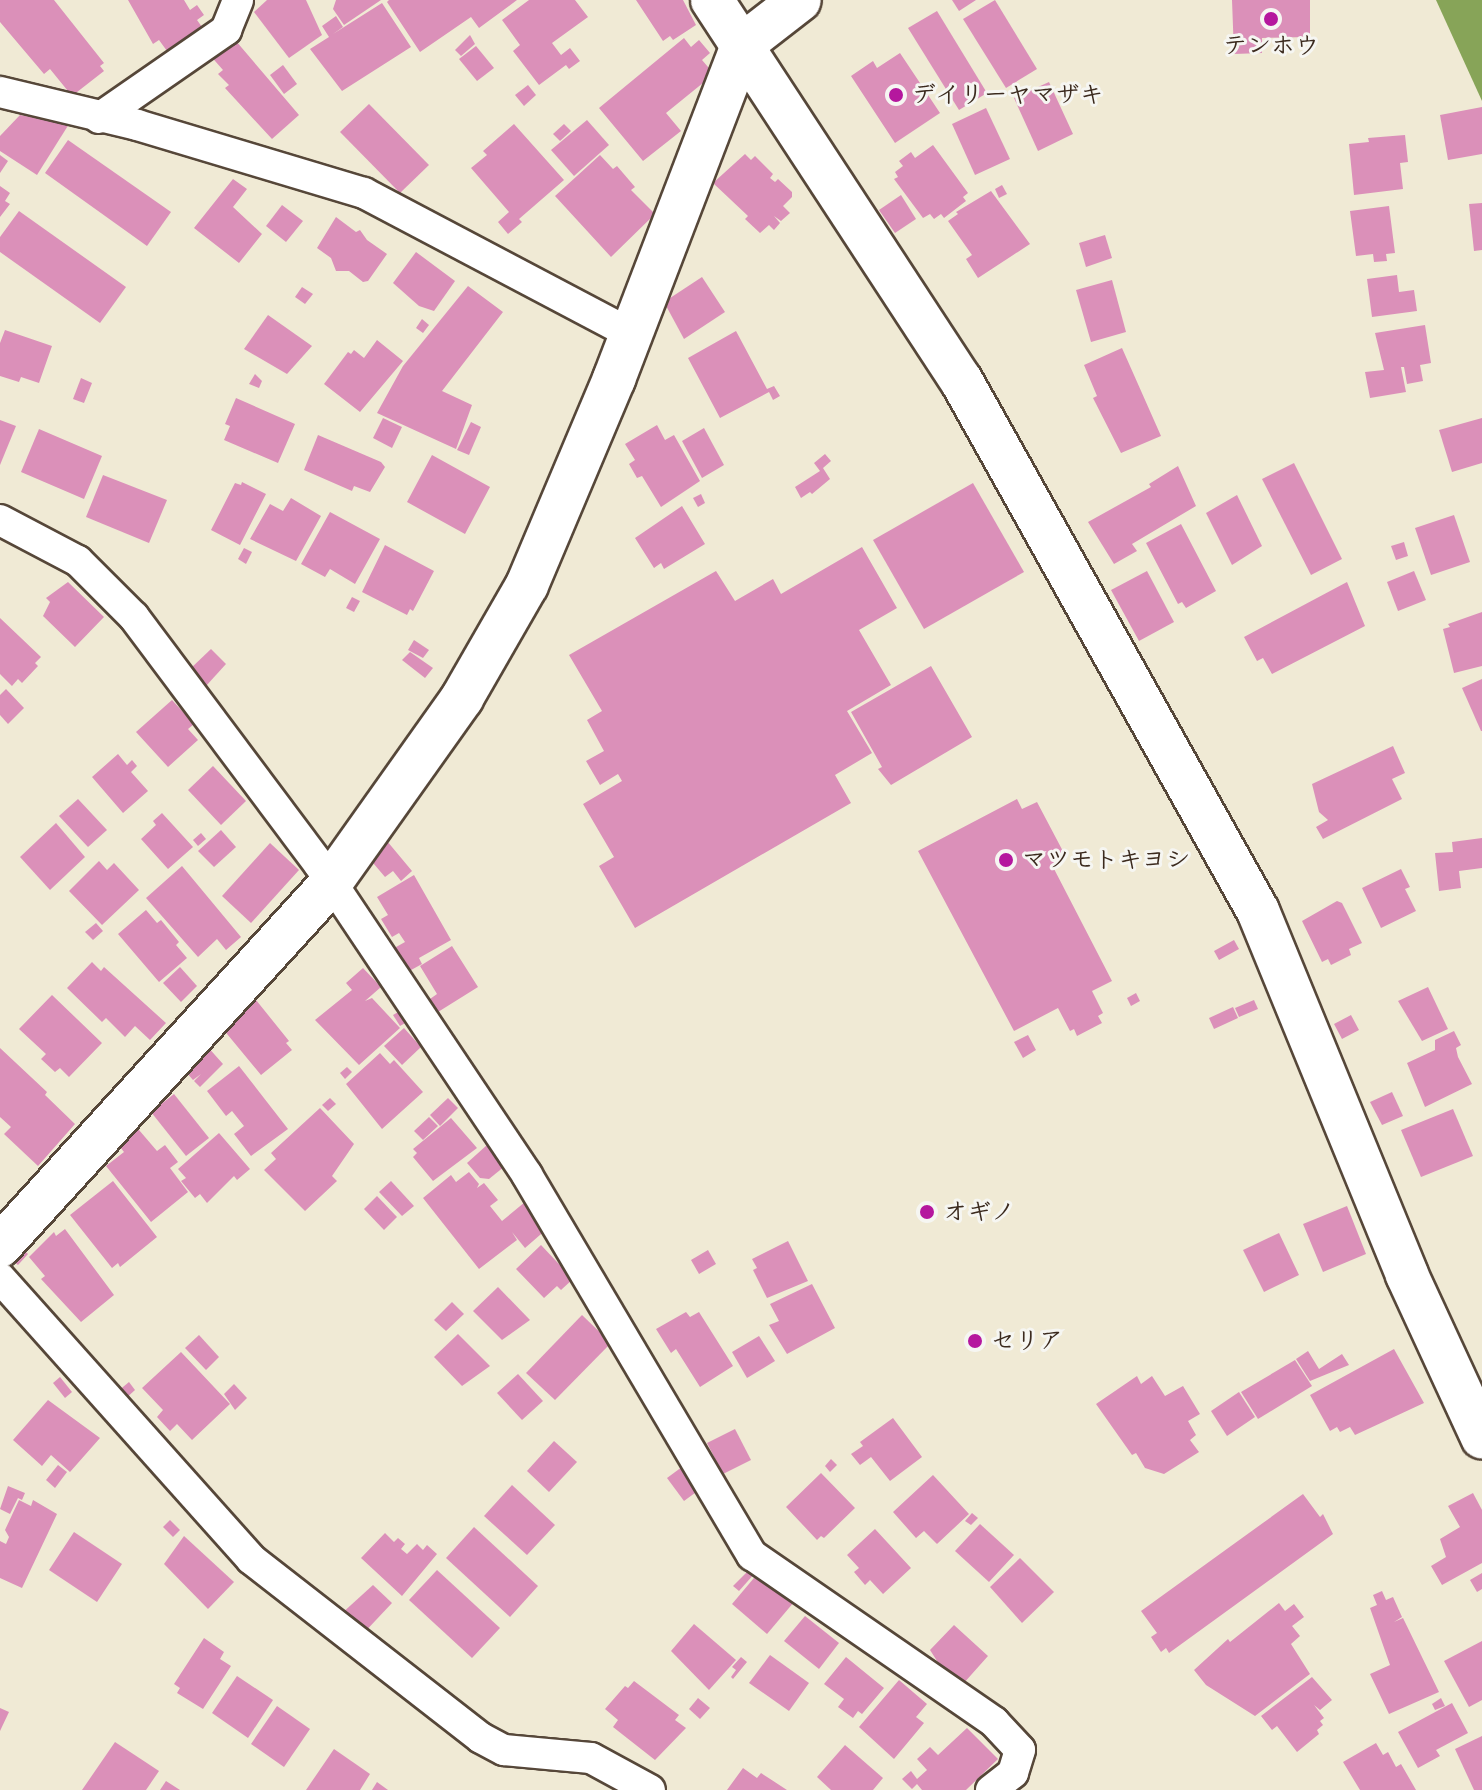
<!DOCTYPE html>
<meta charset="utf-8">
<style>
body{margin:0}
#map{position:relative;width:1482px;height:1790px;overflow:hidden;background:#f0ead5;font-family:"Balsamiq Sans","Klee One",sans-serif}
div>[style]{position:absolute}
.forest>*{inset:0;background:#87a458}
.building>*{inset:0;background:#db90b9}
.roads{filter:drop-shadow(2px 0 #564739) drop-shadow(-2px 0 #564739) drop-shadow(0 2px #564739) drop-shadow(0 -2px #564739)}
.street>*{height:30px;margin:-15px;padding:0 15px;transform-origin:15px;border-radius:15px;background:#fff}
.secondary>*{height:42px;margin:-21px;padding:0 21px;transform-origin:21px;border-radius:21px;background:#fff}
.dots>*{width:22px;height:22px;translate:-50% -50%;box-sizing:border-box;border:4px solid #f6f6f2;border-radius:50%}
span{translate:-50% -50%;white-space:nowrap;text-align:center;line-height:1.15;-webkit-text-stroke:6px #f6f6f2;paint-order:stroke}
.poi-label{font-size:24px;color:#3b2a1e;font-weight:700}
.left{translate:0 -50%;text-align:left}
</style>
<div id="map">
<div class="forest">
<div style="clip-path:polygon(1436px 0,1482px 0,1482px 101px)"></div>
</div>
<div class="building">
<div style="clip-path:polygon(0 0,54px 0,104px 63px,100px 66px,104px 71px,72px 96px,50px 69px,44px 74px,0 22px)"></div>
<div style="clip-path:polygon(128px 0,184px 0,190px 10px,197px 5px,204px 15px,197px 20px,202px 27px,167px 51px,159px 40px,153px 44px)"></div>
<div style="clip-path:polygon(267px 0,306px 0,322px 35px,289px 58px,254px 12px)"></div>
<div style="clip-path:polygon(336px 0,381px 0,344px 25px,333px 9px)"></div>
<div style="clip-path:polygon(389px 0,517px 0,479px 28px,471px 17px,420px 52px,387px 2px)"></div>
<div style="clip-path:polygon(529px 0,575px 0,588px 17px,552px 43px,561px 55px,570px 48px,580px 61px,569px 69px,566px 65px,539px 85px,513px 51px,520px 45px,502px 20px)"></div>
<div style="clip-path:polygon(636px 0,683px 0,696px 25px,673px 40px,670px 36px,663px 41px)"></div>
<div style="clip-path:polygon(952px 0,976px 0,959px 11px)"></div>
<div style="clip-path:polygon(995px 0,1037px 69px,1006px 88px,963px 19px)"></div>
<div style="clip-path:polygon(1232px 0,1310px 0,1310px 37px,1262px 38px,1262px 53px,1234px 54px)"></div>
<div style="clip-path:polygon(382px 3px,411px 47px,342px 91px,310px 49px,329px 37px,322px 26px,336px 16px,343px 27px,333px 34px)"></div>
<div style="clip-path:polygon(937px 11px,987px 93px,959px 110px,908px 28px)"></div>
<div style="clip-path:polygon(230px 34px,299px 115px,272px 139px,225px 88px,229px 85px,218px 74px,223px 70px,208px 53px)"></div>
<div style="clip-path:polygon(470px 35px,475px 44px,461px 56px,455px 50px)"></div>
<div style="clip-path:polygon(684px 38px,691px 47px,699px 40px,710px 53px,702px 60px,714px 74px,666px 113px,681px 131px,643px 161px,599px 108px)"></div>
<div style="clip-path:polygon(476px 46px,494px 68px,477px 81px,459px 59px)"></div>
<div style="clip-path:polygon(900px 53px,940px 113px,895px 143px,851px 76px,873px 61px,877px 68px)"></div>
<div style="clip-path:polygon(283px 65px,297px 84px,284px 94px,270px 75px)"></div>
<div style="clip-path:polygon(1049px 82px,1073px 134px,1038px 151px,1014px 98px)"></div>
<div style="clip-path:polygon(528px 85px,536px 95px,524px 106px,515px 95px)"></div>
<div style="clip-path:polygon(369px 104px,429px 165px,400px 193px,340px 132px)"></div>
<div style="clip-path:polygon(1482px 107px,1482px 154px,1448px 160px,1440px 115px)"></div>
<div style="clip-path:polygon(986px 108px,1010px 159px,975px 175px,952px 124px)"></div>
<div style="clip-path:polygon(20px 115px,69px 124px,37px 175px,0 151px,0 136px)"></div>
<div style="clip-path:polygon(587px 120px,609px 145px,574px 176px,551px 150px)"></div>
<div style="clip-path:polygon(514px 124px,564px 180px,519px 219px,522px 222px,508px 234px,498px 222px,509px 212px,471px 168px,487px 155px,483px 151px)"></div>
<div style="clip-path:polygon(564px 124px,571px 131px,560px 141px,553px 134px)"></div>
<div style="clip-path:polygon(1405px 135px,1408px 162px,1400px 163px,1403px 189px,1354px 195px,1349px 144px,1369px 142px,1368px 138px)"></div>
<div style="clip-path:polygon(68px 140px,171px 212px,147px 246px,45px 173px)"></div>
<div style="clip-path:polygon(933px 145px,968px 193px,963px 197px,966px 201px,944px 218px,941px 214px,934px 219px,930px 214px,923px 218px,894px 179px,898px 177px,895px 172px,903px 166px,899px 161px,911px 152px,915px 158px)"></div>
<div style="clip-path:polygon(745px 154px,751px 160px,755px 156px,773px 174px,770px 178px,775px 182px,778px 179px,792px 192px,792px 197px,783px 206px,790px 213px,781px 221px,774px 216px,780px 223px,774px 230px,769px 225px,760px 233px,745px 219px,748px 216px,713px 183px)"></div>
<div style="clip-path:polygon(0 155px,8px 161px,0 173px)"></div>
<div style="clip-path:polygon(600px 155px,613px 169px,617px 166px,635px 187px,631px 190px,655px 214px,611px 257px,555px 196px)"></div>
<div style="clip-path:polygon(233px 179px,247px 189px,233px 207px,262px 234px,239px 263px,194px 228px)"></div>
<div style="clip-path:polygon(1002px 185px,1007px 194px,999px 198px,995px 189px)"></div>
<div style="clip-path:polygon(0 186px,10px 193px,5px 201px,10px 204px,0 217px)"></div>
<div style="clip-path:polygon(991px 191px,1030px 244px,978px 278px,966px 259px,972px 255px,948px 221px,958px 214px,956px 212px)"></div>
<div style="clip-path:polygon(901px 195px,916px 219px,895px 233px,879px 210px)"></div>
<div style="clip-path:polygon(1482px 203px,1482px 250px,1474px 251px,1469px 204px)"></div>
<div style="clip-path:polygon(282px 205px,303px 221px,286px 242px,266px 226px)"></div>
<div style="clip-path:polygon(1389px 206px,1395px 253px,1386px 254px,1387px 261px,1374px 262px,1373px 254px,1356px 256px,1350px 211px)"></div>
<div style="clip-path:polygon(19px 211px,126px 287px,100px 323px,0 252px,0 237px)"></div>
<div style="clip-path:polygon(336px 217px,356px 232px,360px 230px,367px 240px,387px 254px,368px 281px,363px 282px,349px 271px,336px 271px,331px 258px,317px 248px)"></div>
<div style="clip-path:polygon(1105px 235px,1112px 258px,1086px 267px,1079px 243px)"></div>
<div style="clip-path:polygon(416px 252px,455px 281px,434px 311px,419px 306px,393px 283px)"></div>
<div style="clip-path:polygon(1397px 275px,1399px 292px,1414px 290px,1417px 311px,1372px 317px,1367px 279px)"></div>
<div style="clip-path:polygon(702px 277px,725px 312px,684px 339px,664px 302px)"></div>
<div style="clip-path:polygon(1112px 280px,1126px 332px,1091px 342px,1076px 290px)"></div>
<div style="clip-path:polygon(468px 286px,503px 312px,442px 391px,472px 405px,456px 449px,377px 413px,403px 366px)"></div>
<div style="clip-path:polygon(302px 287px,313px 294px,305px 304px,295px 297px)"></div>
<div style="clip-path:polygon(268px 315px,312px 346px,287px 374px,244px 349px)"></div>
<div style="clip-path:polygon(422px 319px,429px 325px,423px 333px,416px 328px)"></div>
<div style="clip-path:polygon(1425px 325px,1431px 363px,1420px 365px,1423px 381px,1407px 384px,1404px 367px,1401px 367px,1406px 392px,1370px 398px,1365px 372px,1384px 370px,1375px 333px)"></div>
<div style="clip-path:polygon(5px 330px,52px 346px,39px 383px,21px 377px,19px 382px,0 376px,0 343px)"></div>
<div style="clip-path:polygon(736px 331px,767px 389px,774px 386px,780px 396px,773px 400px,769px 392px,720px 418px,688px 358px)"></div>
<div style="clip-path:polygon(377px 340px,403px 361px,360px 412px,324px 384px,348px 352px,351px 354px,354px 350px,364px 358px)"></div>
<div style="clip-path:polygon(1122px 348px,1161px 436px,1121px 453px,1093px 398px,1097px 396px,1084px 365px)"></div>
<div style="clip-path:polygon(255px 374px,262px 381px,259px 388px,249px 384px)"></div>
<div style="clip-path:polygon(81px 378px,92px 383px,84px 403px,73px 399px)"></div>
<div style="clip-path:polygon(236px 398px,295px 424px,278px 463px,224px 440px,230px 426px,225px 424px)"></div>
<div style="clip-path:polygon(383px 418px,402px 427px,392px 448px,373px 438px)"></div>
<div style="clip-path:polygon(1482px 418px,1482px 463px,1452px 472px,1439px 430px)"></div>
<div style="clip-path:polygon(0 420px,16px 426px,0 465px)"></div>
<div style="clip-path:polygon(471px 422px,481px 427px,469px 455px,457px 450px)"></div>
<div style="clip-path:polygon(657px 425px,665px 440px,674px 435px,700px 481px,661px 507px,642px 476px,637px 478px,629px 464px,635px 460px,625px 444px)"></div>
<div style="clip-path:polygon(704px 428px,724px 465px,702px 478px,682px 441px)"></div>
<div style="clip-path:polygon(39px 429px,102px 456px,84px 499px,21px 472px)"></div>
<div style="clip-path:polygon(318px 435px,381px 462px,385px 467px,370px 492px,354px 486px,352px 491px,304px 470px)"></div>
<div style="clip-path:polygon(825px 454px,831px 461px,823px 468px,830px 479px,812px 494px,810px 492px,801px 498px,795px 487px,820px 471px,814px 463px)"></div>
<div style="clip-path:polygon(432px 455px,490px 487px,465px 534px,407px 502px)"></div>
<div style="clip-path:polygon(1294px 463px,1342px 559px,1311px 575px,1262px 479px)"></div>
<div style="clip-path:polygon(1178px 466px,1196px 506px,1132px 544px,1137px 551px,1114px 564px,1088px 522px,1151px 487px,1149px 484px)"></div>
<div style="clip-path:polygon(103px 475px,167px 500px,149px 543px,86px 517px)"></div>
<div style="clip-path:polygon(242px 482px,266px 494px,240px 545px,211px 530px,235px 483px,241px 485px)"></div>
<div style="clip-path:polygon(973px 483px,1024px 572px,924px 629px,873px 540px)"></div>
<div style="clip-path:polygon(701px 494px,705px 503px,698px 507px,693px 498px)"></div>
<div style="clip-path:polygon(1237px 495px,1262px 546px,1232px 565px,1206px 513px)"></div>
<div style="clip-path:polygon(291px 498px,321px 516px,296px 561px,250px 539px,270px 504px,283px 511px)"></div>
<div style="clip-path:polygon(682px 506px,705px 544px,664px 569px,661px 563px,654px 568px,635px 538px)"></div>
<div style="clip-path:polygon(330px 512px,380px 539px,355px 584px,330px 569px,325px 577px,301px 564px)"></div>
<div style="clip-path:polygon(1454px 515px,1470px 562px,1431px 575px,1415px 528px)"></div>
<div style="clip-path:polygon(1181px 524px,1216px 591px,1186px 608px,1182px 602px,1178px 604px,1146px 543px)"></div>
<div style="clip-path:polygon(1404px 542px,1408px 556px,1396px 560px,1391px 546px)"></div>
<div style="clip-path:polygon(385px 545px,434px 571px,413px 611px,410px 609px,407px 615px,362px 592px)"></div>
<div style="clip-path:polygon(862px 547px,897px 608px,859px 630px,891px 685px,847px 711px,872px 753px,835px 775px,851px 803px,635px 928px,599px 866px,614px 857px,583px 804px,622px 781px,618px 774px,600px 785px,586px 761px,604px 751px,587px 720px,602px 711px,569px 655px,716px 571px,735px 601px,773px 579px,781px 594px)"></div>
<div style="clip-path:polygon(244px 548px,252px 552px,246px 564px,238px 559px)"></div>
<div style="clip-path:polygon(1147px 571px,1174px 622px,1139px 641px,1111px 590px)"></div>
<div style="clip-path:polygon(1414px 571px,1426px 600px,1398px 611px,1387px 582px)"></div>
<div style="clip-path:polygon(68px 582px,104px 617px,75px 647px,43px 616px,50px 602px,46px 598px)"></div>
<div style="clip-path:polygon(1347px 582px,1365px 626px,1272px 674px,1263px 658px,1257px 661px,1244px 637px)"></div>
<div style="clip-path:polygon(352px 597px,360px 601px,354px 612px,346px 608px)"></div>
<div style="clip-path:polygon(1482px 612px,1482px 666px,1454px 673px,1443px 629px,1450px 627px,1448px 624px)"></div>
<div style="clip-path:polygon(0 618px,41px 657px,35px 663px,38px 666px,22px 683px,18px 679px,12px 686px,0 674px)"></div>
<div style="clip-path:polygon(414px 640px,429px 650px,423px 658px,408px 650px)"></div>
<div style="clip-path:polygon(211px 649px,226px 664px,206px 686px,189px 670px)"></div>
<div style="clip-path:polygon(410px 652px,433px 668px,425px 678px,402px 660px)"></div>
<div style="clip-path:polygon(931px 666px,972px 737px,891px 785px,878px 769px,882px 767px,851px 712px)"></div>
<div style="clip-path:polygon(1482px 679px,1482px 731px,1481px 731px,1462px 688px)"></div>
<div style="clip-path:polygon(6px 689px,24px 708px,8px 724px,0 715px,0 695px)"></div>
<div style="clip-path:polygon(172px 700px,194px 724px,188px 729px,198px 740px,168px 767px,136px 732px)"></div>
<div style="clip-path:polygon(1393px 746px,1405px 773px,1392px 779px,1402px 799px,1323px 839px,1316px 827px,1328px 820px,1319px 812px,1312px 784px)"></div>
<div style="clip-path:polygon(118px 754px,127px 765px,132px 760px,137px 766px,131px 772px,148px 791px,123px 813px,92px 777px)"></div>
<div style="clip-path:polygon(213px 766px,246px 801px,221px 825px,188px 790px)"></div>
<div style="clip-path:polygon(78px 799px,107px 830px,88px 847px,59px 816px)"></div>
<div style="clip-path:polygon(1017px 799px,1022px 809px,1037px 802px,1066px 857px,1052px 865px,1112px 981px,1092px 991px,1103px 1013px,1098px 1016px,1102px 1023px,1077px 1036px,1074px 1029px,1070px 1031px,1058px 1008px,1014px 1031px,918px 851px)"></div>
<div style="clip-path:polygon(162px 813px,193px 847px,168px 869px,141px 839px,156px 825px,153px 821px)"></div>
<div style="clip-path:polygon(56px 823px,85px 857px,50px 890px,20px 857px)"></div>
<div style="clip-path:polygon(221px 830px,236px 847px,214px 867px,198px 851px)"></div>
<div style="clip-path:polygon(201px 833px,206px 839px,198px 846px,193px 840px)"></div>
<div style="clip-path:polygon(1482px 838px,1482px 868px,1459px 871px,1461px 888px,1439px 891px,1435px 853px,1453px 852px,1452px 842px)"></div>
<div style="clip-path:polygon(387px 841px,412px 871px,401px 881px,393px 871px,385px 877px,368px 857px)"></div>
<div style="clip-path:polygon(270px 843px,299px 870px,251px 923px,222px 896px)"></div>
<div style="clip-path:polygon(99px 861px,107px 870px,114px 863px,139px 890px,102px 925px,69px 891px)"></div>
<div style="clip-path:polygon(182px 866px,241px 937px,226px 950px,217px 939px,198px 957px,146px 898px)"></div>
<div style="clip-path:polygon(1401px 869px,1410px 887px,1405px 889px,1416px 911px,1381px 928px,1362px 888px)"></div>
<div style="clip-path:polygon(414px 875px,451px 940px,419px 958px,422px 964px,402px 975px,389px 951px,405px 942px,399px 933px,392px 937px,381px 919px,388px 915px,377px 897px)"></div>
<div style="clip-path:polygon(1337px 901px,1342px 903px,1362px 943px,1349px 949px,1351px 955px,1331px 965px,1328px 959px,1322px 962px,1302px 921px)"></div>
<div style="clip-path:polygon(146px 910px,157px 923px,161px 920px,179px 942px,176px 945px,187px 958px,159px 982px,118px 934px)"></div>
<div style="clip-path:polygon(96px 923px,103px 931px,93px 940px,85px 932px)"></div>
<div style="clip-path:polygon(1234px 940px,1239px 949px,1219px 960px,1214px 951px)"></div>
<div style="clip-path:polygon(452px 946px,478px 987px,438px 1012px,430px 999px,437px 994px,420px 966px)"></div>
<div style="clip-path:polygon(92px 962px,101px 971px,104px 967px,166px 1023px,150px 1040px,135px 1026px,125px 1037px,106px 1018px,102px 1022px,67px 988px)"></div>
<div style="clip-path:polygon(180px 967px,197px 986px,181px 1002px,163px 983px)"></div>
<div style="clip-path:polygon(363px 968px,381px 987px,365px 1001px,372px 998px,400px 1028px,359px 1065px,315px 1020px,352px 990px,346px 983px)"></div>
<div style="clip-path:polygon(1428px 987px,1448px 1029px,1422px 1041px,1398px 1001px)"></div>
<div style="clip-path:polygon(1136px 993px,1140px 1001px,1131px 1006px,1127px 998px)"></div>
<div style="clip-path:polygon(52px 995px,102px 1043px,69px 1077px,60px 1068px,55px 1072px,41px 1059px,46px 1054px,19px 1029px)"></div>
<div style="clip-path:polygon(252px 995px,289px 1041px,286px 1043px,292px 1050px,261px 1075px,218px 1023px)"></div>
<div style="clip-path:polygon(1254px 1000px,1258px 1009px,1239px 1017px,1235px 1008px)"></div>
<div style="clip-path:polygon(1233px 1007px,1238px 1018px,1214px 1029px,1209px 1018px)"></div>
<div style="clip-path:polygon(400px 1011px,407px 1022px,400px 1026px,393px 1015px)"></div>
<div style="clip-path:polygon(1351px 1015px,1359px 1030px,1342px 1039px,1334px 1024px)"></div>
<div style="clip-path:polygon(404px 1028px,421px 1047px,402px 1065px,384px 1046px)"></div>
<div style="clip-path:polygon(1454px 1031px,1461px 1045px,1456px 1048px,1458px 1057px,1472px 1084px,1425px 1107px,1407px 1063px,1435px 1050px,1435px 1040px)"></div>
<div style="clip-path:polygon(1028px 1035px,1036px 1050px,1023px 1058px,1014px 1042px)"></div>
<div style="clip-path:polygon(206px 1045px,223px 1064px,200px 1087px,194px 1081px,201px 1074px,193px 1080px,181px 1066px)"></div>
<div style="clip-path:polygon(0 1048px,47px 1092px,45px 1095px,75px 1124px,38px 1166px,4px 1134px,11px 1127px,0 1117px)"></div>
<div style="clip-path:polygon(380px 1053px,390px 1064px,394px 1060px,423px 1092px,382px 1129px,346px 1084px)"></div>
<div style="clip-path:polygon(239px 1066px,288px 1129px,251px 1156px,234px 1134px,244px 1126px,232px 1111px,226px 1116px,207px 1091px)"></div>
<div style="clip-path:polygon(347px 1067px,352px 1072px,345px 1079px,340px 1073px)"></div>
<div style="clip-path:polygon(1392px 1092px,1403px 1116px,1382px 1125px,1370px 1102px)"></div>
<div style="clip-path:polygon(174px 1094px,209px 1138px,186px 1156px,151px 1112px)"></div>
<div style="clip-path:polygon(330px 1098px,336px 1104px,328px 1111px,322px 1105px)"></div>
<div style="clip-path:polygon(448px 1098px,458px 1108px,440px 1126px,430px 1115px)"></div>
<div style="clip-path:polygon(320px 1108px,354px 1144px,332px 1176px,337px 1181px,305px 1211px,264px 1170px,276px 1159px,271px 1153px)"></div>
<div style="clip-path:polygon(1453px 1109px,1473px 1156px,1421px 1177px,1401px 1130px)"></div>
<div style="clip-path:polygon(429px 1117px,438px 1126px,423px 1140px,414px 1131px)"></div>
<div style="clip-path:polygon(451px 1118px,477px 1148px,433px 1181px,413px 1157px,417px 1153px,413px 1149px)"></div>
<div style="clip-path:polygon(133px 1123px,157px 1151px,165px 1145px,178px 1162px,170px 1168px,188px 1192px,151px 1222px,106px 1166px,124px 1152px,113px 1138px)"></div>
<div style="clip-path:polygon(219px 1133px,250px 1169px,237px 1180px,234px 1176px,207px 1203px,200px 1194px,195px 1198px,181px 1181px,186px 1178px,178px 1169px)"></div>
<div style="clip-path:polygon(487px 1145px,505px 1166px,489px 1179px,480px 1178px,467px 1163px)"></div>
<div style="clip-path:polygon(469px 1172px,479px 1184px,477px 1188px,484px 1183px,498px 1200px,490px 1206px,502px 1221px,525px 1202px,548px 1228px,525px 1248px,512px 1232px,517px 1240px,479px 1269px,423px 1198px,451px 1175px,456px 1182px)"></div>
<div style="clip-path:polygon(113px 1181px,157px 1237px,120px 1267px,118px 1263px,112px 1268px,70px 1215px)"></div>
<div style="clip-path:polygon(391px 1181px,414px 1206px,402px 1216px,379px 1192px)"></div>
<div style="clip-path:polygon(377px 1196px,397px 1217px,384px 1230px,364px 1209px)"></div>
<div style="clip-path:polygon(1347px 1206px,1366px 1254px,1323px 1272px,1303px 1224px)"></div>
<div style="clip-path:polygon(65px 1229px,114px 1295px,81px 1322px,41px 1279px,45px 1276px,29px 1257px,54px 1232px,56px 1236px)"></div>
<div style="clip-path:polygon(1279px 1233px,1299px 1275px,1264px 1292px,1243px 1250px)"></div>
<div style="clip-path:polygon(788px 1241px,808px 1281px,767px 1298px,753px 1270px,757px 1268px,752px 1259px)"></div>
<div style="clip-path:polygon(17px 1244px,28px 1254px,18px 1265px,7px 1256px)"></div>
<div style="clip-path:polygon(541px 1245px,573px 1279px,561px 1290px,557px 1286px,544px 1298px,516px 1269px)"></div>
<div style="clip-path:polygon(708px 1250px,716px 1264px,699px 1274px,691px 1260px)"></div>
<div style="clip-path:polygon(812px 1284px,835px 1328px,787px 1354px,769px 1325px,779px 1321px,770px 1304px)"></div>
<div style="clip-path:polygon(498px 1287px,530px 1320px,502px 1340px,473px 1311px)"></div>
<div style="clip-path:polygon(452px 1302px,464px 1314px,446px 1331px,434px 1320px)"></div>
<div style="clip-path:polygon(686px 1312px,690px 1317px,699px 1312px,733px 1366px,700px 1387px,676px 1349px,671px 1353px,656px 1329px)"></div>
<div style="clip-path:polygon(582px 1315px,611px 1343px,555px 1400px,526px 1373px)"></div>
<div style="clip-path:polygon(458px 1334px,490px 1366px,462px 1386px,434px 1357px)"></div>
<div style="clip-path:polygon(199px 1335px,219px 1357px,206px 1370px,185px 1348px)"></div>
<div style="clip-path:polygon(759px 1336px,775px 1361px,747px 1378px,732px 1352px)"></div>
<div style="clip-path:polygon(1394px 1349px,1424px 1403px,1355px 1435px,1350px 1427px,1340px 1432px,1337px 1427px,1330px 1431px,1310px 1395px)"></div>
<div style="clip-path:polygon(1308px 1351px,1319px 1369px,1342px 1354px,1349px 1365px,1310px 1381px,1296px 1359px)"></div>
<div style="clip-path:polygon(181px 1352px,230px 1404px,192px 1440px,177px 1424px,170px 1431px,157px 1417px,163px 1410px,142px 1388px)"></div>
<div style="clip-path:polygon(1295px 1360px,1312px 1386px,1258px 1419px,1241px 1392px)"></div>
<div style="clip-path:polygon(518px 1374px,543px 1401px,522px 1420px,497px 1393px)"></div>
<div style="clip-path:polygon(1137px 1376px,1141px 1384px,1152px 1376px,1165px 1396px,1183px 1386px,1200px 1414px,1188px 1421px,1196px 1435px,1190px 1440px,1199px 1452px,1164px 1474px,1145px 1468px,1136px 1453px,1132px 1455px,1096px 1404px)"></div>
<div style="clip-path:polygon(60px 1377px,72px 1392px,65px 1398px,53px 1383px)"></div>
<div style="clip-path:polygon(129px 1382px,135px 1390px,124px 1400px,117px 1392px)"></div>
<div style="clip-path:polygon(234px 1384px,247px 1398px,235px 1410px,224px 1394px)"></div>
<div style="clip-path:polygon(1239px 1392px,1255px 1417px,1227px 1436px,1211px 1411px)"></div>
<div style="clip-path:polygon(48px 1400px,100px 1438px,70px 1472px,51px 1455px,42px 1466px,13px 1440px)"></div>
<div style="clip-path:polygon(893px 1418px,922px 1457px,890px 1481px,871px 1457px,860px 1465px,851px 1454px,863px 1446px,860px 1442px)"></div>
<div style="clip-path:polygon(735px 1429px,751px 1460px,723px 1474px,707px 1443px)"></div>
<div style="clip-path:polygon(554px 1441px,577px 1462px,549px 1492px,527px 1471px)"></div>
<div style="clip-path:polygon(831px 1459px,837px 1465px,830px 1472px,825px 1466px)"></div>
<div style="clip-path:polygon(686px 1464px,703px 1487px,684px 1501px,667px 1478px)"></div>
<div style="clip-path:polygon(58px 1465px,67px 1472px,55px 1488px,46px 1480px)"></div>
<div style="clip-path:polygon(821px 1473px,855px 1508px,824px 1538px,821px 1536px,817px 1540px,786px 1507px)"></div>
<div style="clip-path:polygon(933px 1475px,969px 1514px,937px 1544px,924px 1531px,916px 1538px,893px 1512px)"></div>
<div style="clip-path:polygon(512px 1485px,555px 1525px,527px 1555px,484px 1516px)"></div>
<div style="clip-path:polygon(8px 1486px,25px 1493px,22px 1500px,18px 1498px,10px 1514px,0 1509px)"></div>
<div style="clip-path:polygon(1473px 1493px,1482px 1510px,1482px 1563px,1442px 1585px,1431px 1566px,1446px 1557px,1440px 1539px,1460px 1527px,1448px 1506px)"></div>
<div style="clip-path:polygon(1303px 1494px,1320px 1517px,1323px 1514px,1333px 1534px,1169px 1653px,1166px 1648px,1161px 1652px,1151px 1637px,1157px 1633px,1141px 1611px)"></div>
<div style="clip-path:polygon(19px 1500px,31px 1506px,33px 1500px,57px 1514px,22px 1588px,0 1578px,0 1541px,6px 1544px,9px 1537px,5px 1530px)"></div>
<div style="clip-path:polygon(972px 1513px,978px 1518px,971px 1525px,965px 1521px)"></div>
<div style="clip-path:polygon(170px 1520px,180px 1530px,173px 1537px,163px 1527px)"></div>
<div style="clip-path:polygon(980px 1524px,1014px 1555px,989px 1582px,955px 1551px)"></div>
<div style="clip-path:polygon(474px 1527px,538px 1586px,510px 1617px,446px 1558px)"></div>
<div style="clip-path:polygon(875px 1529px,911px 1568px,883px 1594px,870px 1580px,865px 1585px,854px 1572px,859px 1568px,847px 1555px)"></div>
<div style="clip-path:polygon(74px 1532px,122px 1564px,97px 1602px,49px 1570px)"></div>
<div style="clip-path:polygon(385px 1533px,394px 1542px,398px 1538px,405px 1544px,401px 1549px,407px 1554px,417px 1544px,423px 1550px,427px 1545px,437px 1554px,402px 1596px,361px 1558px)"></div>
<div style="clip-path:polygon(184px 1536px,234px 1582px,208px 1609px,164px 1564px)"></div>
<div style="clip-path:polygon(1020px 1558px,1054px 1592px,1022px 1623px,990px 1587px)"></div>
<div style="clip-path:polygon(750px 1569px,755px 1573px,739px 1591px,733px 1586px)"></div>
<div style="clip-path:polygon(437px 1570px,500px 1628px,472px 1658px,409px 1600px)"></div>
<div style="clip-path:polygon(759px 1572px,794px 1602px,767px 1634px,732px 1604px)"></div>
<div style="clip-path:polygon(1482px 1573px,1482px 1589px,1477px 1592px,1470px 1580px)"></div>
<div style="clip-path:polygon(373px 1585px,392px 1603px,360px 1637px,340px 1615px)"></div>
<div style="clip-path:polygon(1382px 1591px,1386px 1600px,1393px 1597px,1402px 1617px,1394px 1622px,1403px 1618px,1439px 1692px,1389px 1714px,1370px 1674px,1390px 1665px,1370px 1608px,1377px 1605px,1373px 1595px)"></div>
<div style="clip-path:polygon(1279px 1603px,1285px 1611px,1294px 1604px,1304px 1617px,1292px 1626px,1300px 1636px,1291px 1644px,1310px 1674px,1255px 1716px,1206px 1685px,1194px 1670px,1228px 1639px,1230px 1642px)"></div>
<div style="clip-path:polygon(805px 1616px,839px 1643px,819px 1669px,784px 1641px)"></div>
<div style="clip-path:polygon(694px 1624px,736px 1660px,709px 1690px,671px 1651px)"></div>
<div style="clip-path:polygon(954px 1625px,988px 1656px,963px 1684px,937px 1667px,939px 1664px,930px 1650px)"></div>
<div style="clip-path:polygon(204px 1638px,224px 1652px,220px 1659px,231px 1666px,203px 1709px,177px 1693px,180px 1688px,174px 1684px)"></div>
<div style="clip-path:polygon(1482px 1641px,1482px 1700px,1469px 1707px,1444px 1661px)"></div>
<div style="clip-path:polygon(770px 1655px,809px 1683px,789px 1711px,749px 1683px)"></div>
<div style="clip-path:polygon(741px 1657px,747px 1662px,733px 1679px,731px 1677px,736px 1670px,732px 1667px)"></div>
<div style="clip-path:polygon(846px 1657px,884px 1688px,862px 1714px,858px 1711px,853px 1718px,838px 1707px,844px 1699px,824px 1684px)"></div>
<div style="clip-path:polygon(237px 1676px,273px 1700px,248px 1738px,212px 1713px)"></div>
<div style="clip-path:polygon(1312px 1677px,1332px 1700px,1320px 1710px,1314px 1705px,1324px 1718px,1320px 1721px,1323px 1725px,1317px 1730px,1319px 1734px,1297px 1752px,1277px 1726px,1272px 1730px,1261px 1716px)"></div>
<div style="clip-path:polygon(899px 1680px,927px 1704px,916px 1717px,924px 1723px,894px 1759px,859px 1727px)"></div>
<div style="clip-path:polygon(634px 1681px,679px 1715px,675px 1720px,686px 1728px,655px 1760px,613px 1727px,618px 1720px,605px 1709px,625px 1686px,628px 1688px)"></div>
<div style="clip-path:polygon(698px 1698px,710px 1708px,700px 1719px,689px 1709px)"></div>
<div style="clip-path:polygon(1441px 1698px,1445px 1706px,1435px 1710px,1432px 1704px)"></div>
<div style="clip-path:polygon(1452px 1703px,1468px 1733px,1436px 1750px,1440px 1756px,1418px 1768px,1398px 1732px)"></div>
<div style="clip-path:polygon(277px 1706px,310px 1729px,284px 1767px,251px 1744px)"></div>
<div style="clip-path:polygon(0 1708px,9px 1712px,0 1731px)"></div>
<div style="clip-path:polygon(967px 1728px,998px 1759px,966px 1790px,922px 1790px,917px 1784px,912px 1789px,902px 1779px,911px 1771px,917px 1779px,927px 1770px,917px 1759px,930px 1747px,938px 1755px)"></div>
<div style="clip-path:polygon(1482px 1736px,1482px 1790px,1474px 1790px,1455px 1749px)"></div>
<div style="clip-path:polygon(115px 1742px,159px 1771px,146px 1790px,82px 1790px)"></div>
<div style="clip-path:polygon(1376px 1743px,1383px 1755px,1388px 1752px,1396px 1767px,1401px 1764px,1416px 1790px,1360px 1790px,1343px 1762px)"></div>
<div style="clip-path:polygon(845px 1745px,883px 1778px,873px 1790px,831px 1790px,817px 1777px)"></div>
<div style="clip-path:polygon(334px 1749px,370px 1774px,360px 1790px,306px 1790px)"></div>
<div style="clip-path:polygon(743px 1768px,757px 1778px,761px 1773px,787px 1790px,727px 1790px)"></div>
<div style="clip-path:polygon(166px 1781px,180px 1790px,160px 1790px)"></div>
<div style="clip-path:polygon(377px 1782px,388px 1790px,372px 1790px)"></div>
</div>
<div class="roads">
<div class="street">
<div style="left:0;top:92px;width:141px;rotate:13.5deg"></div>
<div style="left:137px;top:125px;width:237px;rotate:16.7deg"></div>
<div style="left:364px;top:193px;width:300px;rotate:27.8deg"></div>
<div style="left:99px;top:118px;width:155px;rotate:-34.7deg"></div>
<div style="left:226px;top:30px;width:32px;rotate:-68deg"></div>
<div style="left:0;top:520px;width:88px;rotate:27.7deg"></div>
<div style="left:78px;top:561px;width:79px;rotate:45deg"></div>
<div style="left:134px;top:617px;width:309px;rotate:53.2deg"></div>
<div style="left:319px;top:864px;width:374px;rotate:56.2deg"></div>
<div style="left:527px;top:1175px;width:442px;rotate:59.4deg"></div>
<div style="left:752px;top:1555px;width:294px;rotate:34.6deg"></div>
<div style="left:994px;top:1722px;width:38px;rotate:47deg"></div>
<div style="left:1020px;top:1750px;width:24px;rotate:107deg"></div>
<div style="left:1013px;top:1773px;width:28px;rotate:142deg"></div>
<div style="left:0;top:1278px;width:377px;rotate:48.2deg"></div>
<div style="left:251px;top:1559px;width:291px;rotate:37.9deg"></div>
<div style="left:481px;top:1738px;width:26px;rotate:28deg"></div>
<div style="left:504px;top:1750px;width:87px;rotate:5.3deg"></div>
<div style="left:591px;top:1758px;width:67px;rotate:28.5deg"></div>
</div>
<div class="secondary">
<div style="left:712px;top:0;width:454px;rotate:56.8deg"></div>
<div style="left:961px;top:380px;width:608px;rotate:60.78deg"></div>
<div style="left:1258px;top:911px;width:393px;rotate:67.7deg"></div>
<div style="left:1407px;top:1275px;width:179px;rotate:65.2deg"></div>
<div style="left:0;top:1246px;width:490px;rotate:-47.6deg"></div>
<div style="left:330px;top:884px;width:228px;rotate:-54.6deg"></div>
<div style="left:462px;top:698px;width:130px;rotate:-60.1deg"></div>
<div style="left:527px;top:585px;width:224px;rotate:-67.1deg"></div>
<div style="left:614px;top:379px;width:358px;rotate:-69deg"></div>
<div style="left:742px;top:45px;width:73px;rotate:-37.8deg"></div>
</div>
</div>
<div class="dots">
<div style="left:1271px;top:19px;background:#b5179e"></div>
<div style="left:896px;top:95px;background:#b5179e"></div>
<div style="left:1006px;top:860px;background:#b5179e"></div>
<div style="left:927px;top:1212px;background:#b5179e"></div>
<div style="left:975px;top:1341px;background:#b5179e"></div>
</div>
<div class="poi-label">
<span style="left:1271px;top:46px">テンホウ</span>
<span class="left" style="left:912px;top:95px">デイリーヤマザキ</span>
<span class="left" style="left:1022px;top:860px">マツモトキヨシ</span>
<span class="left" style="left:943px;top:1212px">オギノ</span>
<span class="left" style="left:991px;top:1341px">セリア</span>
</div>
</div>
